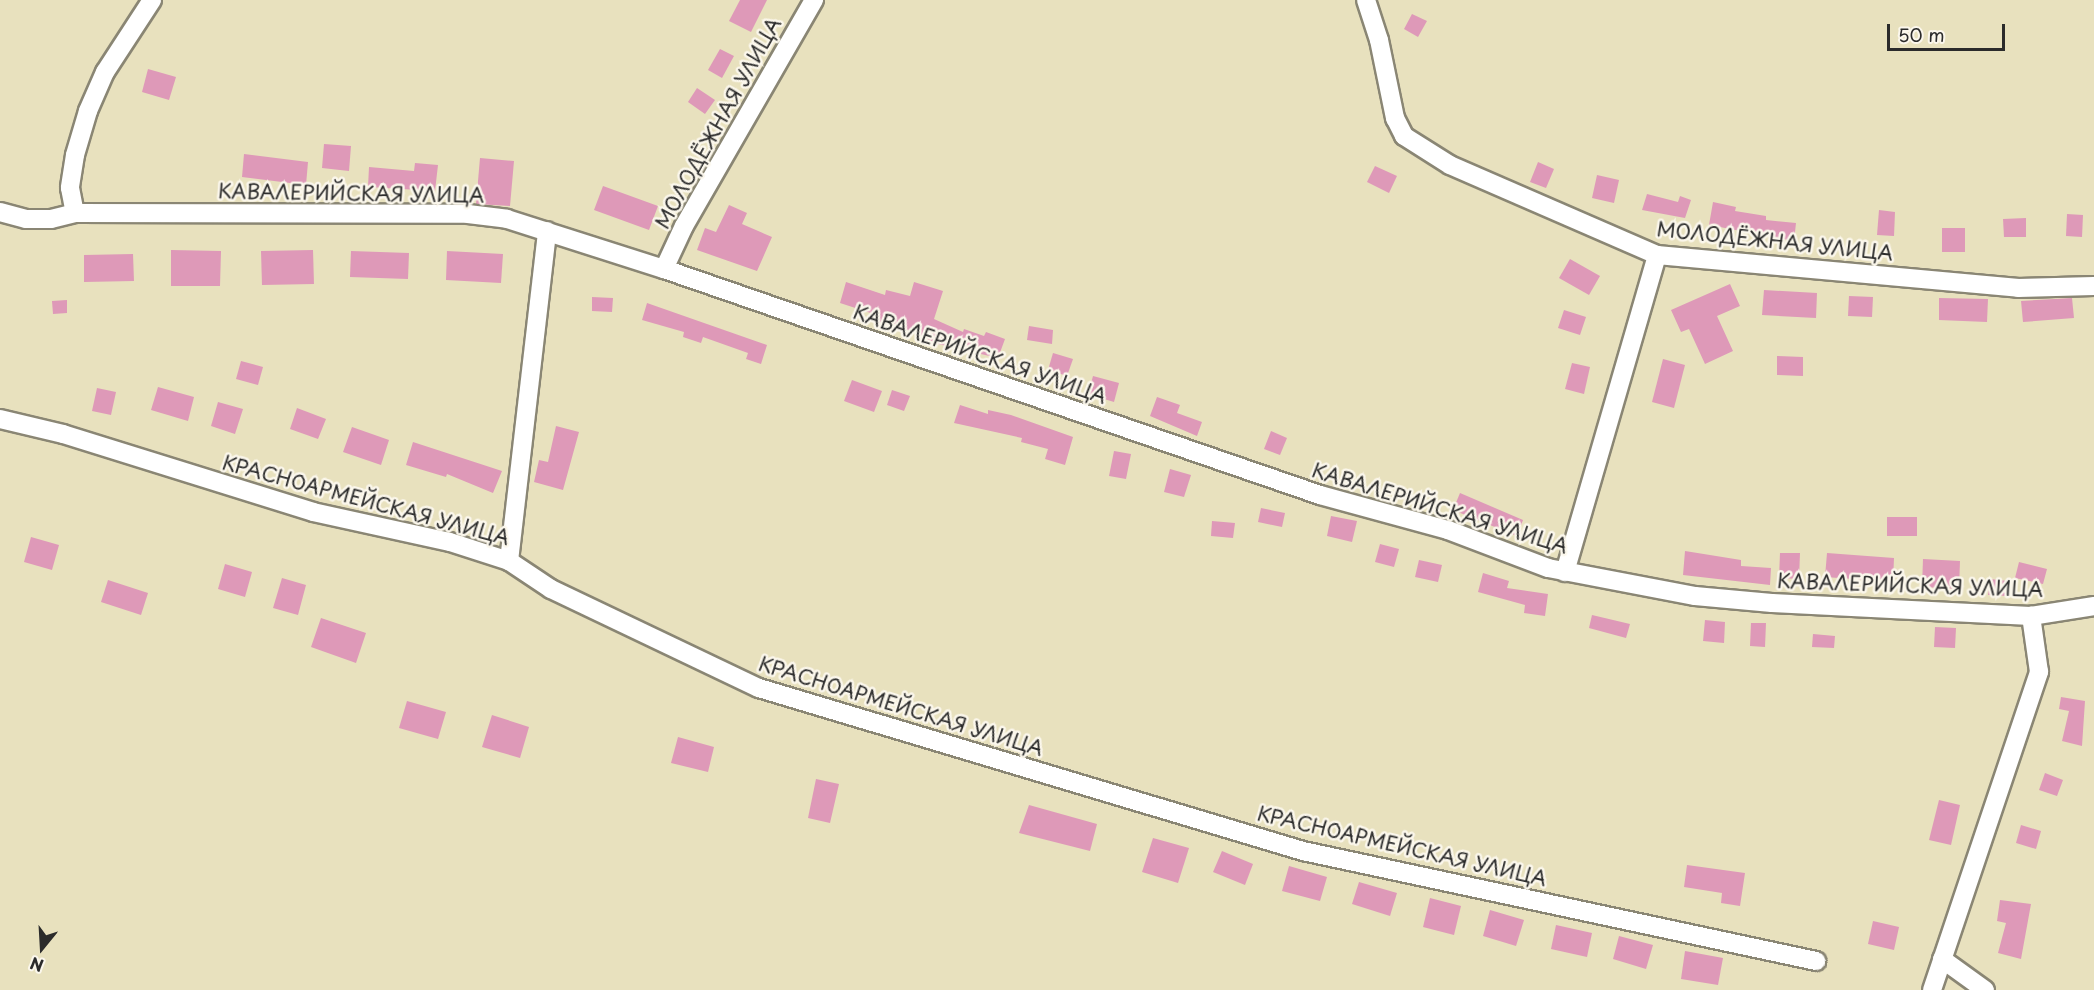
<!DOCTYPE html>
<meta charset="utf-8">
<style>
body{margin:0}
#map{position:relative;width:2094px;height:990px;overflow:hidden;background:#e8e1be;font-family:"Playpen Sans",sans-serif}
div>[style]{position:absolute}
.building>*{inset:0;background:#de99b8}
.roads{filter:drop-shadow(2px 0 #8a8674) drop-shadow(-2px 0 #8a8674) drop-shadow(0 2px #8a8674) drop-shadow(0 -2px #8a8674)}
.minor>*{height:18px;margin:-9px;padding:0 9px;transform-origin:9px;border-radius:9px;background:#fff}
span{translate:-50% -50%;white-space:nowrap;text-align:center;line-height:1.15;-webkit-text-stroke:5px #fbf7ec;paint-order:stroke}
.street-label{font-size:20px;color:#2b2b2b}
.north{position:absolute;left:12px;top:918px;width:60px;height:60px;-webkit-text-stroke:4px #fbf7ec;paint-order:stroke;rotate:198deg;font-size:16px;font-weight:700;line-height:24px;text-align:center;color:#2b2b2b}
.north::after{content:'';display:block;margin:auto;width:21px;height:27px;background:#2b2b2b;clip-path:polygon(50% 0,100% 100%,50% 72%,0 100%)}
.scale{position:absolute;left:1887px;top:24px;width:118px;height:27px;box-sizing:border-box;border:3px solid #2b2b2b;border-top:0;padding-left:8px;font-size:18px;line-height:21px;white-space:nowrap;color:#2b2b2b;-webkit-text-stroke:4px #fbf7ec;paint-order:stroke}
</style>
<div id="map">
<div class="building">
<div style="clip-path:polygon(740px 0,767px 0,751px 32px,729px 21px)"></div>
<div style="clip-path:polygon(1412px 14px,1427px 21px,1418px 37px,1404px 29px)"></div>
<div style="clip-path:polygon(720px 49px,734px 56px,722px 78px,708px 70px)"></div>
<div style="clip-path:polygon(148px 69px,176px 77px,169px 100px,142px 92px)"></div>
<div style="clip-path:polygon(697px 88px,715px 100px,705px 114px,688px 102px)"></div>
<div style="clip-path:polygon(324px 144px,351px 146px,349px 171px,322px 168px)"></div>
<div style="clip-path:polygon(244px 154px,308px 162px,306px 185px,242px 177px)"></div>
<div style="clip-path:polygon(480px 158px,514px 161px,510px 206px,476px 204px)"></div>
<div style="clip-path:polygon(1538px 162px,1554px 169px,1546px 188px,1530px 182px)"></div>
<div style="clip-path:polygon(415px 163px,438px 165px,435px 191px,368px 187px,369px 167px,414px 171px)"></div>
<div style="clip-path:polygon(1375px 166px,1397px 176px,1389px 193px,1367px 182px)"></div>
<div style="clip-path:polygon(1597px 175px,1619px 180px,1614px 203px,1592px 198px)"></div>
<div style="clip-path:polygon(603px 186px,658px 206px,649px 230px,594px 210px)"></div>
<div style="clip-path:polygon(1647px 194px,1678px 202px,1680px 196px,1691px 200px,1685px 218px,1642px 210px)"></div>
<div style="clip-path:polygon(1713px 202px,1736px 207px,1735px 211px,1766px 216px,1766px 220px,1796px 223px,1794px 241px,1709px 225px)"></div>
<div style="clip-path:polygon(729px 205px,747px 213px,742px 224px,772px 237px,757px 271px,697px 250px,705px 228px,716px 232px)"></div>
<div style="clip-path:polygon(1879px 210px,1895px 212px,1894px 236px,1877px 235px)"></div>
<div style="clip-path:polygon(2067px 214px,2083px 215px,2082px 237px,2066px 236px)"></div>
<div style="clip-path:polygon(2026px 218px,2026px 237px,2004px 237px,2003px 219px)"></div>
<div style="clip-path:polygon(1942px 228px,1965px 228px,1965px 252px,1942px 252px)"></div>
<div style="clip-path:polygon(171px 250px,221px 251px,220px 286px,171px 286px)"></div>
<div style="clip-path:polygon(313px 250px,314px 284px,262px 285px,261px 251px)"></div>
<div style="clip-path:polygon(351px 251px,409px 253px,408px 279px,350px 277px)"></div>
<div style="clip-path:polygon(447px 251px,503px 254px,501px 283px,446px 280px)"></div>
<div style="clip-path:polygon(133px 254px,134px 281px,84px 282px,84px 255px)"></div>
<div style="clip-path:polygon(1570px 259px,1600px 276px,1589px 295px,1559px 278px)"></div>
<div style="clip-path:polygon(846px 282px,885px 295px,886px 290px,910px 296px,914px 282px,943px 291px,934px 319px,963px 332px,964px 329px,984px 336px,986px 332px,1005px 339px,998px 358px,938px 344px,892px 323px,892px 326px,878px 323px,880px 316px,840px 303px)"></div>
<div style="clip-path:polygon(1730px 284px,1740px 306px,1717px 316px,1733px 351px,1705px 364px,1689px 329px,1681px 332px,1671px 310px)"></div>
<div style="clip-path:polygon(1764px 290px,1817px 293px,1816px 318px,1762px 315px)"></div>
<div style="clip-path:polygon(1849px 296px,1873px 297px,1872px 317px,1848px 316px)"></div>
<div style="clip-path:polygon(592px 297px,613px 298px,612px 312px,592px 311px)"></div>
<div style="clip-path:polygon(1939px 298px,1988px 299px,1987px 322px,1939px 320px)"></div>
<div style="clip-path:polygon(2072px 298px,2074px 318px,2023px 322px,2021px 301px)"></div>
<div style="clip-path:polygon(67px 300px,67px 313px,53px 314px,52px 301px)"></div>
<div style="clip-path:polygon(647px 303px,767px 345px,761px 364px,746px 359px,748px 353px,703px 337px,701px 343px,683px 337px,684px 332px,642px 320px)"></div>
<div style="clip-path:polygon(1564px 310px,1586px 317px,1580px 335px,1558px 328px)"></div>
<div style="clip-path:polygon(1029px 326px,1053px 330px,1052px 344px,1027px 340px)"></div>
<div style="clip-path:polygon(1053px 353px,1073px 359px,1067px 376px,1048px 370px)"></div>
<div style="clip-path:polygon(1777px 356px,1803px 357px,1803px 376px,1777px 375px)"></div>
<div style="clip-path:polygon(1663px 359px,1685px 365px,1674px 408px,1652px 402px)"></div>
<div style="clip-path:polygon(241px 361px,263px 367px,258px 385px,236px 379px)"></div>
<div style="clip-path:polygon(1572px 363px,1590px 367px,1584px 394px,1565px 389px)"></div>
<div style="clip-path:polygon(1093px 376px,1119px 383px,1114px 402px,1088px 394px)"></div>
<div style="clip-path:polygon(852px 380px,882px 391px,874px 412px,844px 401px)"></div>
<div style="clip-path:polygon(158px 387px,194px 397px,188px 421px,151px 410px)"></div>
<div style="clip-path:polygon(97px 388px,116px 392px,111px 415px,92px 411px)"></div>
<div style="clip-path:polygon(892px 390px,910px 396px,904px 411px,887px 405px)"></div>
<div style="clip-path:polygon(1157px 397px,1180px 405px,1177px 413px,1202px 422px,1197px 436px,1150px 416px)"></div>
<div style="clip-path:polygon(218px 402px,243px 409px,235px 434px,211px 426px)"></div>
<div style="clip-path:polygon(960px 405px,988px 414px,988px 410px,1011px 415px,1073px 437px,1065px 465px,1045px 459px,1048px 449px,1021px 442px,1022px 438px,954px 423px)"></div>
<div style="clip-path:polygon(297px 408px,326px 419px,318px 439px,290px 429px)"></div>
<div style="clip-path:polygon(556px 426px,579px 432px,563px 490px,534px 482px,539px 460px,548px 462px)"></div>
<div style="clip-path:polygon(352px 427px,389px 440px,381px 465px,343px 452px)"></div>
<div style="clip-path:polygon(1271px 431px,1287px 438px,1280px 455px,1264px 449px)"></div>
<div style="clip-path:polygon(413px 442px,502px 471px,493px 493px,447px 474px,446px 477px,406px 465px)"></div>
<div style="clip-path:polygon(1114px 451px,1131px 454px,1126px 479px,1109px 476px)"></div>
<div style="clip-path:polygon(1170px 469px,1191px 475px,1184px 497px,1164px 492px)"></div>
<div style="clip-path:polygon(1460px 493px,1523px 520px,1517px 536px,1453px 510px)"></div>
<div style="clip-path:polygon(1261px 508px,1285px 513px,1282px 527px,1258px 522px)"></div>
<div style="clip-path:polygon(1331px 516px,1357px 521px,1352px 542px,1327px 536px)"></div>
<div style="clip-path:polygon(1887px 517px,1917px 517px,1917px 536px,1887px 536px)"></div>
<div style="clip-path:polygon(1212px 521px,1235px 523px,1233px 538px,1211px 536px)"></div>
<div style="clip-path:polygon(31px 537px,59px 545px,52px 570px,24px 562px)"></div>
<div style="clip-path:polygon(1380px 544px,1399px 549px,1394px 567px,1375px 562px)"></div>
<div style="clip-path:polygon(1685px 551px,1741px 560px,1741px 566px,1771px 568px,1770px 585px,1683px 575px)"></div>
<div style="clip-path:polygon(1780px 553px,1800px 553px,1799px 579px,1779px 578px)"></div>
<div style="clip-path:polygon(1827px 553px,1894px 558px,1893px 582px,1825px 577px)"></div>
<div style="clip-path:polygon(1923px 559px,1960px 561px,1959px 589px,1922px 587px)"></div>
<div style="clip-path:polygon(1419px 560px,1442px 565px,1438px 582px,1415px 577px)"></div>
<div style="clip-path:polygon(2019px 562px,2047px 569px,2043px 584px,2015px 578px)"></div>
<div style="clip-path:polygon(225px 564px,252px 572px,245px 597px,218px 589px)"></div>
<div style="clip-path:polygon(1483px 573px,1509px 581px,1507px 588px,1548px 594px,1545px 616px,1524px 613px,1525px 605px,1478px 592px)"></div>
<div style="clip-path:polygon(282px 578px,306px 585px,298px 615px,273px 608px)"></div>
<div style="clip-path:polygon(1990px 579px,2008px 581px,2006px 596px,1988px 595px)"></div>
<div style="clip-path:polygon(108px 580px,148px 593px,141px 615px,101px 602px)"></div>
<div style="clip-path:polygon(1592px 615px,1630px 624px,1626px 638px,1589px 628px)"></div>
<div style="clip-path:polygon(321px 618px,366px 633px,356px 663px,311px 647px)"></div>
<div style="clip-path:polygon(1705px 620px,1725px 622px,1724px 643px,1703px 641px)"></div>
<div style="clip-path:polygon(1751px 623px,1766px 623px,1765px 647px,1750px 646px)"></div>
<div style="clip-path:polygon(1935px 627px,1956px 628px,1955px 648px,1934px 647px)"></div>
<div style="clip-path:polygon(1813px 634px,1835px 636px,1834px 648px,1812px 647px)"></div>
<div style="clip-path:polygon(2061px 697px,2085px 701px,2082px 746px,2062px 741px,2069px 711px,2059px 709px)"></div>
<div style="clip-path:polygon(407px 701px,446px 712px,438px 739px,399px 728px)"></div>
<div style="clip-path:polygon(492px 715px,529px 727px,520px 758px,482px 747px)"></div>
<div style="clip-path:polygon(678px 737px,714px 747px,708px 772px,671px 763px)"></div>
<div style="clip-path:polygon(2045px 773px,2063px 780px,2057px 796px,2039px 790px)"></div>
<div style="clip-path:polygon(816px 779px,839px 784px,830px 823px,808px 818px)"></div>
<div style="clip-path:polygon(1939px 800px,1960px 805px,1951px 845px,1929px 840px)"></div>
<div style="clip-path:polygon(1029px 805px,1097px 824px,1090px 851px,1019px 833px)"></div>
<div style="clip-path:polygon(2021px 825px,2041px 831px,2036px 849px,2016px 843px)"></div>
<div style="clip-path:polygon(1153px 838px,1189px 848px,1178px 883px,1142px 872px)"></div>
<div style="clip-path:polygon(1222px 851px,1253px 864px,1245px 885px,1213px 872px)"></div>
<div style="clip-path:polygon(1687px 865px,1745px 873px,1740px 906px,1721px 903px,1722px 893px,1684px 887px)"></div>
<div style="clip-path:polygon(1289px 866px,1327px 877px,1320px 901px,1282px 891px)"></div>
<div style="clip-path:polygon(1359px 882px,1397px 893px,1390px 916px,1352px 904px)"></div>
<div style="clip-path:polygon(1430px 898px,1461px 906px,1454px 935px,1423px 927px)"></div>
<div style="clip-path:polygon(2000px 900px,2031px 904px,2021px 959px,1998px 953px,2006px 923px,1997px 921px)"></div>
<div style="clip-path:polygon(1490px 910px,1524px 920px,1516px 946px,1483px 936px)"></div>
<div style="clip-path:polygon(1873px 921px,1899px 927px,1894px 950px,1868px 944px)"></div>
<div style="clip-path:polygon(1556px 925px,1592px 933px,1587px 957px,1551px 949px)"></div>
<div style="clip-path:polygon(1619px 936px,1653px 945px,1646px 969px,1613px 959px)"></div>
<div style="clip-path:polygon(1685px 951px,1723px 958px,1718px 985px,1681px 979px)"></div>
</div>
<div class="roads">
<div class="minor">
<div style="left:152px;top:0;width:86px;rotate:123.1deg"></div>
<div style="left:105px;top:72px;width:43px;rotate:113.6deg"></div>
<div style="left:88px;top:111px;width:46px;rotate:106.5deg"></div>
<div style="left:75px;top:155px;width:33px;rotate:99deg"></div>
<div style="left:70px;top:188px;width:25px;rotate:79deg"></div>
<div style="left:75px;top:213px;width:393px;rotate:0.1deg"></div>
<div style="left:468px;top:214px;width:39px;rotate:7deg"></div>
<div style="left:507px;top:219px;width:165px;rotate:17.7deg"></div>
<div style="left:664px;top:269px;width:694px;rotate:19.01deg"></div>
<div style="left:1320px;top:495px;width:133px;rotate:15.3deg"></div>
<div style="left:1448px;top:530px;width:107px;rotate:20.8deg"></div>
<div style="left:1548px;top:568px;width:150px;rotate:10.8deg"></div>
<div style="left:1695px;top:596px;width:77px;rotate:5.2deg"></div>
<div style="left:1772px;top:603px;width:259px;rotate:2.9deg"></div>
<div style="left:2031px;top:616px;width:64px;rotate:-9deg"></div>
<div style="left:1366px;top:0;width:42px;rotate:72deg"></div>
<div style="left:1379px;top:40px;width:80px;rotate:78.4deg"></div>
<div style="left:1395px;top:118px;width:20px;rotate:63deg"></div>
<div style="left:1404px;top:136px;width:54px;rotate:32.2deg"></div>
<div style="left:1450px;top:165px;width:226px;rotate:23.5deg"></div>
<div style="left:1657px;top:255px;width:363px;rotate:5.2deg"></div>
<div style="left:2018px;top:288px;width:76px;rotate:-1.5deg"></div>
<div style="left:0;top:212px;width:27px;rotate:15deg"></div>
<div style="left:26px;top:219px;width:25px"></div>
<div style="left:51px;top:219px;width:25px;rotate:-14deg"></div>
<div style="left:664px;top:269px;width:47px;rotate:-65.1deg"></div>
<div style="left:684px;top:226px;width:261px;rotate:-60.1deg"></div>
<div style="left:0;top:419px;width:65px;rotate:13.4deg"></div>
<div style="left:63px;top:434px;width:262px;rotate:17.3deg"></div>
<div style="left:313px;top:512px;width:140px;rotate:12.4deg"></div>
<div style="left:450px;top:542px;width:62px;rotate:17.9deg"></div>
<div style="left:509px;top:561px;width:50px;rotate:33.7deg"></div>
<div style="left:551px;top:589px;width:230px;rotate:25.5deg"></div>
<div style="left:759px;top:688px;width:568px;rotate:16.68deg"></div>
<div style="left:1303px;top:851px;width:525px;rotate:12.1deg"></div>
<div style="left:509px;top:561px;width:332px;rotate:-83.4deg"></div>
<div style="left:1565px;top:572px;width:330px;rotate:-73.8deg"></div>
<div style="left:1942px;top:959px;width:53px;rotate:35.8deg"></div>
<div style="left:1932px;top:990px;width:336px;rotate:-71.4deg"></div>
<div style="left:2039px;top:672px;width:57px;rotate:-98.1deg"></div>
</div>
</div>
<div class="street-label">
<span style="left:718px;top:123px;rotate:-61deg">МОЛОДЁЖНАЯ УЛИЦА</span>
<span style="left:351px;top:193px;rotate:1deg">КАВАЛЕРИЙСКАЯ УЛИЦА</span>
<span style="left:1775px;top:241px;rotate:6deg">МОЛОДЁЖНАЯ УЛИЦА</span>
<span style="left:980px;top:354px;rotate:19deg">КАВАЛЕРИЙСКАЯ УЛИЦА</span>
<span style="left:366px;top:500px;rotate:15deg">КРАСНОАРМЕЙСКАЯ УЛИЦА</span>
<span style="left:1440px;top:508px;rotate:17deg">КАВАЛЕРИЙСКАЯ УЛИЦА</span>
<span style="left:1910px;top:585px;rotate:2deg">КАВАЛЕРИЙСКАЯ УЛИЦА</span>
<span style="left:901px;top:706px;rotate:17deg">КРАСНОАРМЕЙСКАЯ УЛИЦА</span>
<span style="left:1402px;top:846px;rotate:13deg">КРАСНОАРМЕЙСКАЯ УЛИЦА</span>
</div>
<div class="north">N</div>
<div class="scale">50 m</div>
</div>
